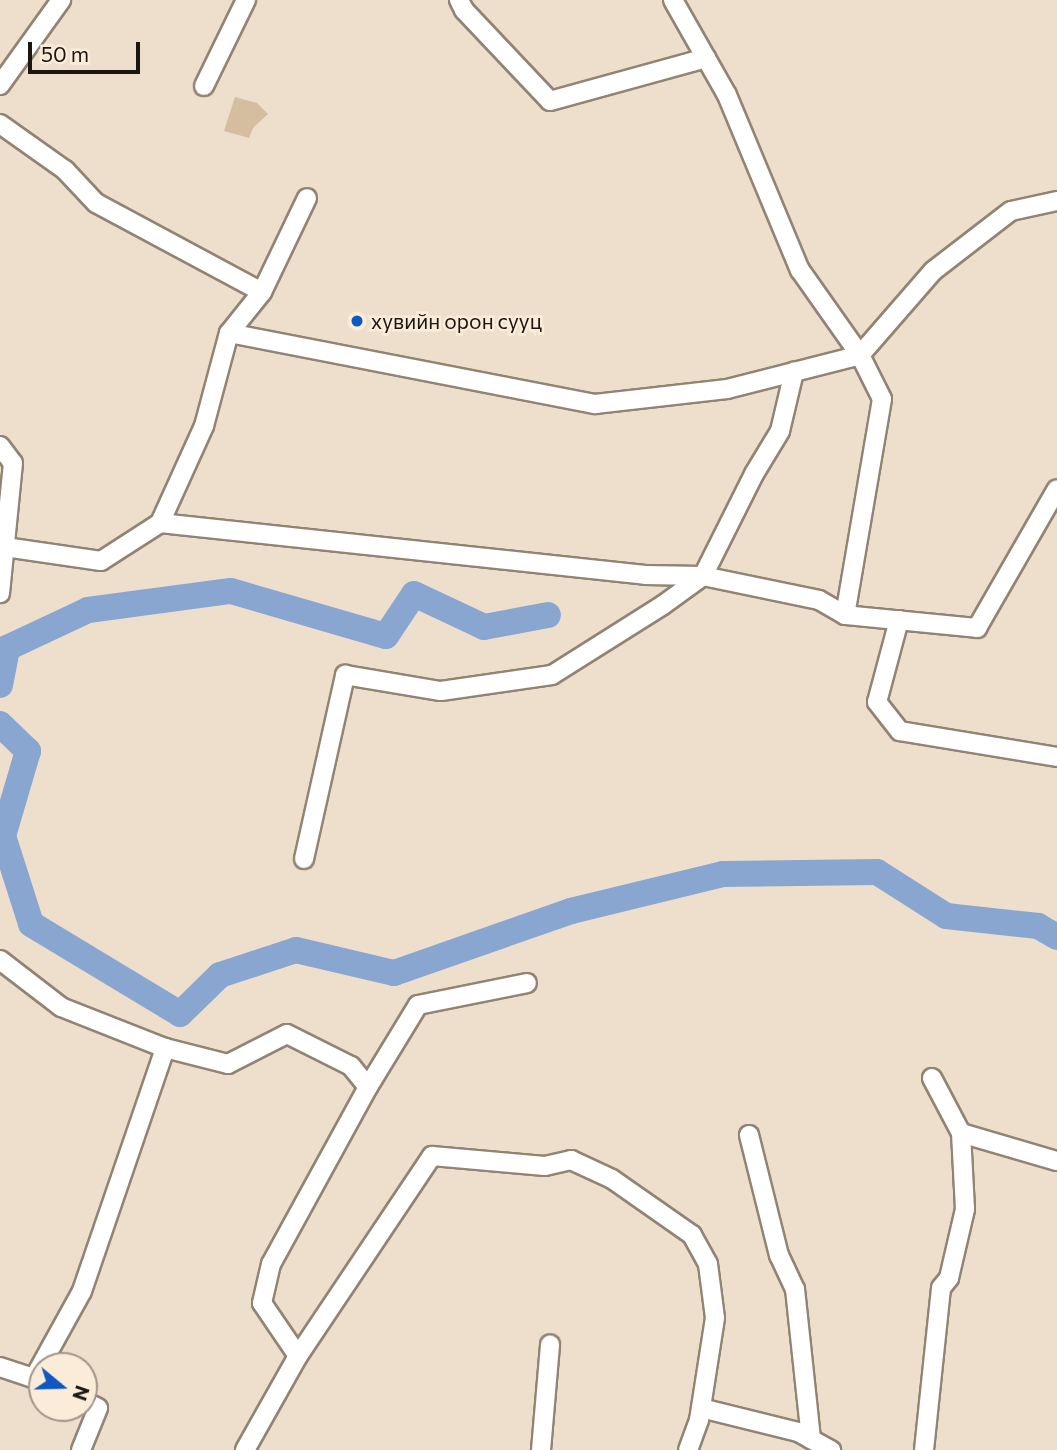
<!DOCTYPE html>
<meta charset="utf-8">
<style>
body{margin:0}
#map{position:relative;width:1057px;height:1450px;overflow:hidden;background:#eedfcd;font-family:Commissioner,sans-serif}
div>[style]{position:absolute}
.green>*{inset:0;background:#d5bda0}
.river>*{height:26px;margin:-13px;padding:0 13px;transform-origin:13px;border-radius:13px;background:#89a6d1}
.roads{filter:drop-shadow(2px 0 #918474) drop-shadow(-2px 0 #918474) drop-shadow(0 2px #918474) drop-shadow(0 -2px #918474)}
.street>*{height:18px;margin:-9px;padding:0 9px;transform-origin:9px;border-radius:9px;background:#fff}
.dots>*{width:19px;height:19px;translate:-50% -50%;box-sizing:border-box;border:4px solid #fbecda;border-radius:50%}
span{translate:-50% -50%;white-space:nowrap;text-align:center;line-height:1.15;-webkit-text-stroke:5px #fbecda;paint-order:stroke}
.poi-label{font-size:21px;color:#1b1610}
.left{translate:0 -50%;text-align:left}
.north{position:absolute;left:28px;top:1352px;width:70px;height:70px;box-sizing:border-box;background:#fbecda;border:2px solid #a19689;border-radius:50%;rotate:109deg;font-size:19px;font-weight:700;line-height:28px;text-align:center;color:#1b1610}
.north::after{content:'';display:block;margin:auto;width:24px;height:32px;background:#0e58c2;clip-path:polygon(50% 0,100% 100%,50% 72%,0 100%)}
.scale{position:absolute;left:28px;top:42px;width:112px;height:32px;box-sizing:border-box;border:4px solid #1b1610;border-top:0;padding-left:9px;font-size:21px;line-height:24px;white-space:nowrap;color:#1b1610;-webkit-text-stroke:5px #fbecda;paint-order:stroke}
</style>
<div id="map">
<div class="green">
<div style="clip-path:polygon(235px 97px,257px 103px,268px 114px,253px 128px,249px 138px,224px 131px)"></div>
</div>
<div class="river">
<div style="left:0;top:685px;width:38px;rotate:-79deg"></div>
<div style="left:7px;top:648px;width:89px;rotate:-25.1deg"></div>
<div style="left:88px;top:610px;width:144px;rotate:-7.6deg"></div>
<div style="left:231px;top:591px;width:161px;rotate:16.2deg"></div>
<div style="left:386px;top:636px;width:50px;rotate:-56.3deg"></div>
<div style="left:414px;top:594px;width:77px;rotate:25.2deg"></div>
<div style="left:484px;top:627px;width:65px;rotate:-10.6deg"></div>
<div style="left:0;top:724px;width:39px;rotate:44deg"></div>
<div style="left:28px;top:751px;width:89px;rotate:106.4deg"></div>
<div style="left:3px;top:836px;width:92px;rotate:72.3deg"></div>
<div style="left:31px;top:924px;width:174px;rotate:31.1deg"></div>
<div style="left:180px;top:1014px;width:56px;rotate:-44.3deg"></div>
<div style="left:220px;top:975px;width:80px;rotate:-18.2deg"></div>
<div style="left:296px;top:950px;width:101px;rotate:13.2deg"></div>
<div style="left:394px;top:973px;width:188px;rotate:-19.3deg"></div>
<div style="left:571px;top:911px;width:156px;rotate:-13.7deg"></div>
<div style="left:723px;top:874px;width:154px;rotate:-0.7deg"></div>
<div style="left:877px;top:872px;width:82px;rotate:32.5deg"></div>
<div style="left:946px;top:916px;width:93px;rotate:6.2deg"></div>
<div style="left:1038px;top:926px;width:22px;rotate:30deg"></div>
</div>
<div class="roads">
<div class="street">
<div style="left:459px;top:0;width:11px;rotate:63deg"></div>
<div style="left:464px;top:10px;width:125px;rotate:46.6deg"></div>
<div style="left:550px;top:101px;width:162px;rotate:-15.4deg"></div>
<div style="left:673px;top:0;width:109px;rotate:60.4deg"></div>
<div style="left:727px;top:95px;width:190px;rotate:67.4deg"></div>
<div style="left:800px;top:270px;width:104px;rotate:54.8deg"></div>
<div style="left:860px;top:355px;width:111px;rotate:-49deg"></div>
<div style="left:933px;top:271px;width:98px;rotate:-37.6deg"></div>
<div style="left:1011px;top:211px;width:47px;rotate:-12.3deg"></div>
<div style="left:0;top:85px;width:105px;rotate:-54.3deg"></div>
<div style="left:204px;top:86px;width:96px;rotate:-64deg"></div>
<div style="left:0;top:124px;width:80px;rotate:35.3deg"></div>
<div style="left:65px;top:170px;width:45px;rotate:46.8deg"></div>
<div style="left:96px;top:203px;width:188px;rotate:28.2deg"></div>
<div style="left:262px;top:292px;width:53px;rotate:128.8deg"></div>
<div style="left:229px;top:333px;width:373px;rotate:11deg"></div>
<div style="left:595px;top:404px;width:133px;rotate:-6.5deg"></div>
<div style="left:727px;top:389px;width:137px;rotate:-14.3deg"></div>
<div style="left:860px;top:355px;width:49px;rotate:63.4deg"></div>
<div style="left:882px;top:399px;width:219px;rotate:99.7deg"></div>
<div style="left:262px;top:292px;width:104px;rotate:-64.4deg"></div>
<div style="left:0;top:446px;width:21px;rotate:53deg"></div>
<div style="left:13px;top:463px;width:131px;rotate:95.7deg"></div>
<div style="left:160px;top:523px;width:488px;rotate:6.1deg"></div>
<div style="left:645px;top:575px;width:58px;rotate:1deg"></div>
<div style="left:703px;top:576px;width:114px;rotate:-63.4deg"></div>
<div style="left:754px;top:474px;width:50px;rotate:-58.8deg"></div>
<div style="left:780px;top:431px;width:61px;rotate:-76.7deg"></div>
<div style="left:5px;top:547px;width:97px;rotate:8.3deg"></div>
<div style="left:101px;top:561px;width:70px;rotate:-32.8deg"></div>
<div style="left:160px;top:523px;width:107px;rotate:-65.6deg"></div>
<div style="left:204px;top:426px;width:96px;rotate:-75deg"></div>
<div style="left:899px;top:620px;width:85px;rotate:105deg"></div>
<div style="left:877px;top:702px;width:37px;rotate:52deg"></div>
<div style="left:900px;top:731px;width:159px;rotate:9.4deg"></div>
<div style="left:304px;top:859px;width:189px;rotate:-77.4deg"></div>
<div style="left:345px;top:675px;width:97px;rotate:9.5deg"></div>
<div style="left:441px;top:691px;width:112px;rotate:-8.2deg"></div>
<div style="left:552px;top:675px;width:131px;rotate:-32.2deg"></div>
<div style="left:663px;top:605px;width:49px;rotate:-35.9deg"></div>
<div style="left:703px;top:576px;width:118px;rotate:11.7deg"></div>
<div style="left:819px;top:600px;width:30px;rotate:30deg"></div>
<div style="left:845px;top:615px;width:133px;rotate:5.6deg"></div>
<div style="left:977px;top:628px;width:160px;rotate:-60.1deg"></div>
<div style="left:0;top:960px;width:77px;rotate:37.6deg"></div>
<div style="left:61px;top:1007px;width:112px;rotate:21.5deg"></div>
<div style="left:165px;top:1048px;width:65px;rotate:14.3deg"></div>
<div style="left:228px;top:1064px;width:66px;rotate:-27deg"></div>
<div style="left:287px;top:1034px;width:72px;rotate:26.6deg"></div>
<div style="left:351px;top:1066px;width:27px;rotate:51deg"></div>
<div style="left:368px;top:1087px;width:202px;rotate:118.7deg"></div>
<div style="left:271px;top:1264px;width:40px;rotate:103deg"></div>
<div style="left:262px;top:1303px;width:64px;rotate:55.8deg"></div>
<div style="left:932px;top:1078px;width:62px;rotate:62.2deg"></div>
<div style="left:961px;top:1133px;width:100px;rotate:16.3deg"></div>
<div style="left:368px;top:1087px;width:96px;rotate:-58.6deg"></div>
<div style="left:418px;top:1005px;width:111px;rotate:-11.4deg"></div>
<div style="left:749px;top:1135px;width:124px;rotate:76deg"></div>
<div style="left:779px;top:1255px;width:38px;rotate:65deg"></div>
<div style="left:795px;top:1289px;width:151px;rotate:83.9deg"></div>
<div style="left:0;top:1367px;width:44px;rotate:18.4deg"></div>
<div style="left:34px;top:1378px;width:99px;rotate:-61.1deg"></div>
<div style="left:82px;top:1291px;width:257px;rotate:-71.1deg"></div>
<div style="left:701px;top:1408px;width:100px;rotate:13.9deg"></div>
<div style="left:798px;top:1432px;width:38px;rotate:29deg"></div>
<div style="left:81px;top:1450px;width:45px;rotate:-68deg"></div>
<div style="left:98px;top:1408px;width:16px;rotate:-153deg"></div>
<div style="left:245px;top:1450px;width:108px;rotate:-60.6deg"></div>
<div style="left:298px;top:1356px;width:241px;rotate:-56.2deg"></div>
<div style="left:432px;top:1156px;width:113px;rotate:5.1deg"></div>
<div style="left:545px;top:1166px;width:27px;rotate:-13deg"></div>
<div style="left:571px;top:1160px;width:45px;rotate:24.9deg"></div>
<div style="left:612px;top:1179px;width:98px;rotate:35deg"></div>
<div style="left:692px;top:1235px;width:33px;rotate:61deg"></div>
<div style="left:708px;top:1264px;width:54px;rotate:82.6deg"></div>
<div style="left:715px;top:1318px;width:103px;rotate:98.9deg"></div>
<div style="left:699px;top:1420px;width:32px;rotate:110deg"></div>
<div style="left:541px;top:1450px;width:106px;rotate:-85.1deg"></div>
<div style="left:924px;top:1450px;width:163px;rotate:-84deg"></div>
<div style="left:941px;top:1288px;width:13px;rotate:-51deg"></div>
<div style="left:949px;top:1278px;width:71px;rotate:-76.9deg"></div>
<div style="left:965px;top:1209px;width:76px;rotate:-93deg"></div>
</div>
</div>
<div class="dots">
<div style="left:357px;top:321px;background:#0e58c2"></div>
</div>
<div class="poi-label">
<span class="left" style="left:371px;top:321px">хувийн орон сууц</span>
</div>
<div class="north">N</div>
<div class="scale">50 m</div>
</div>
